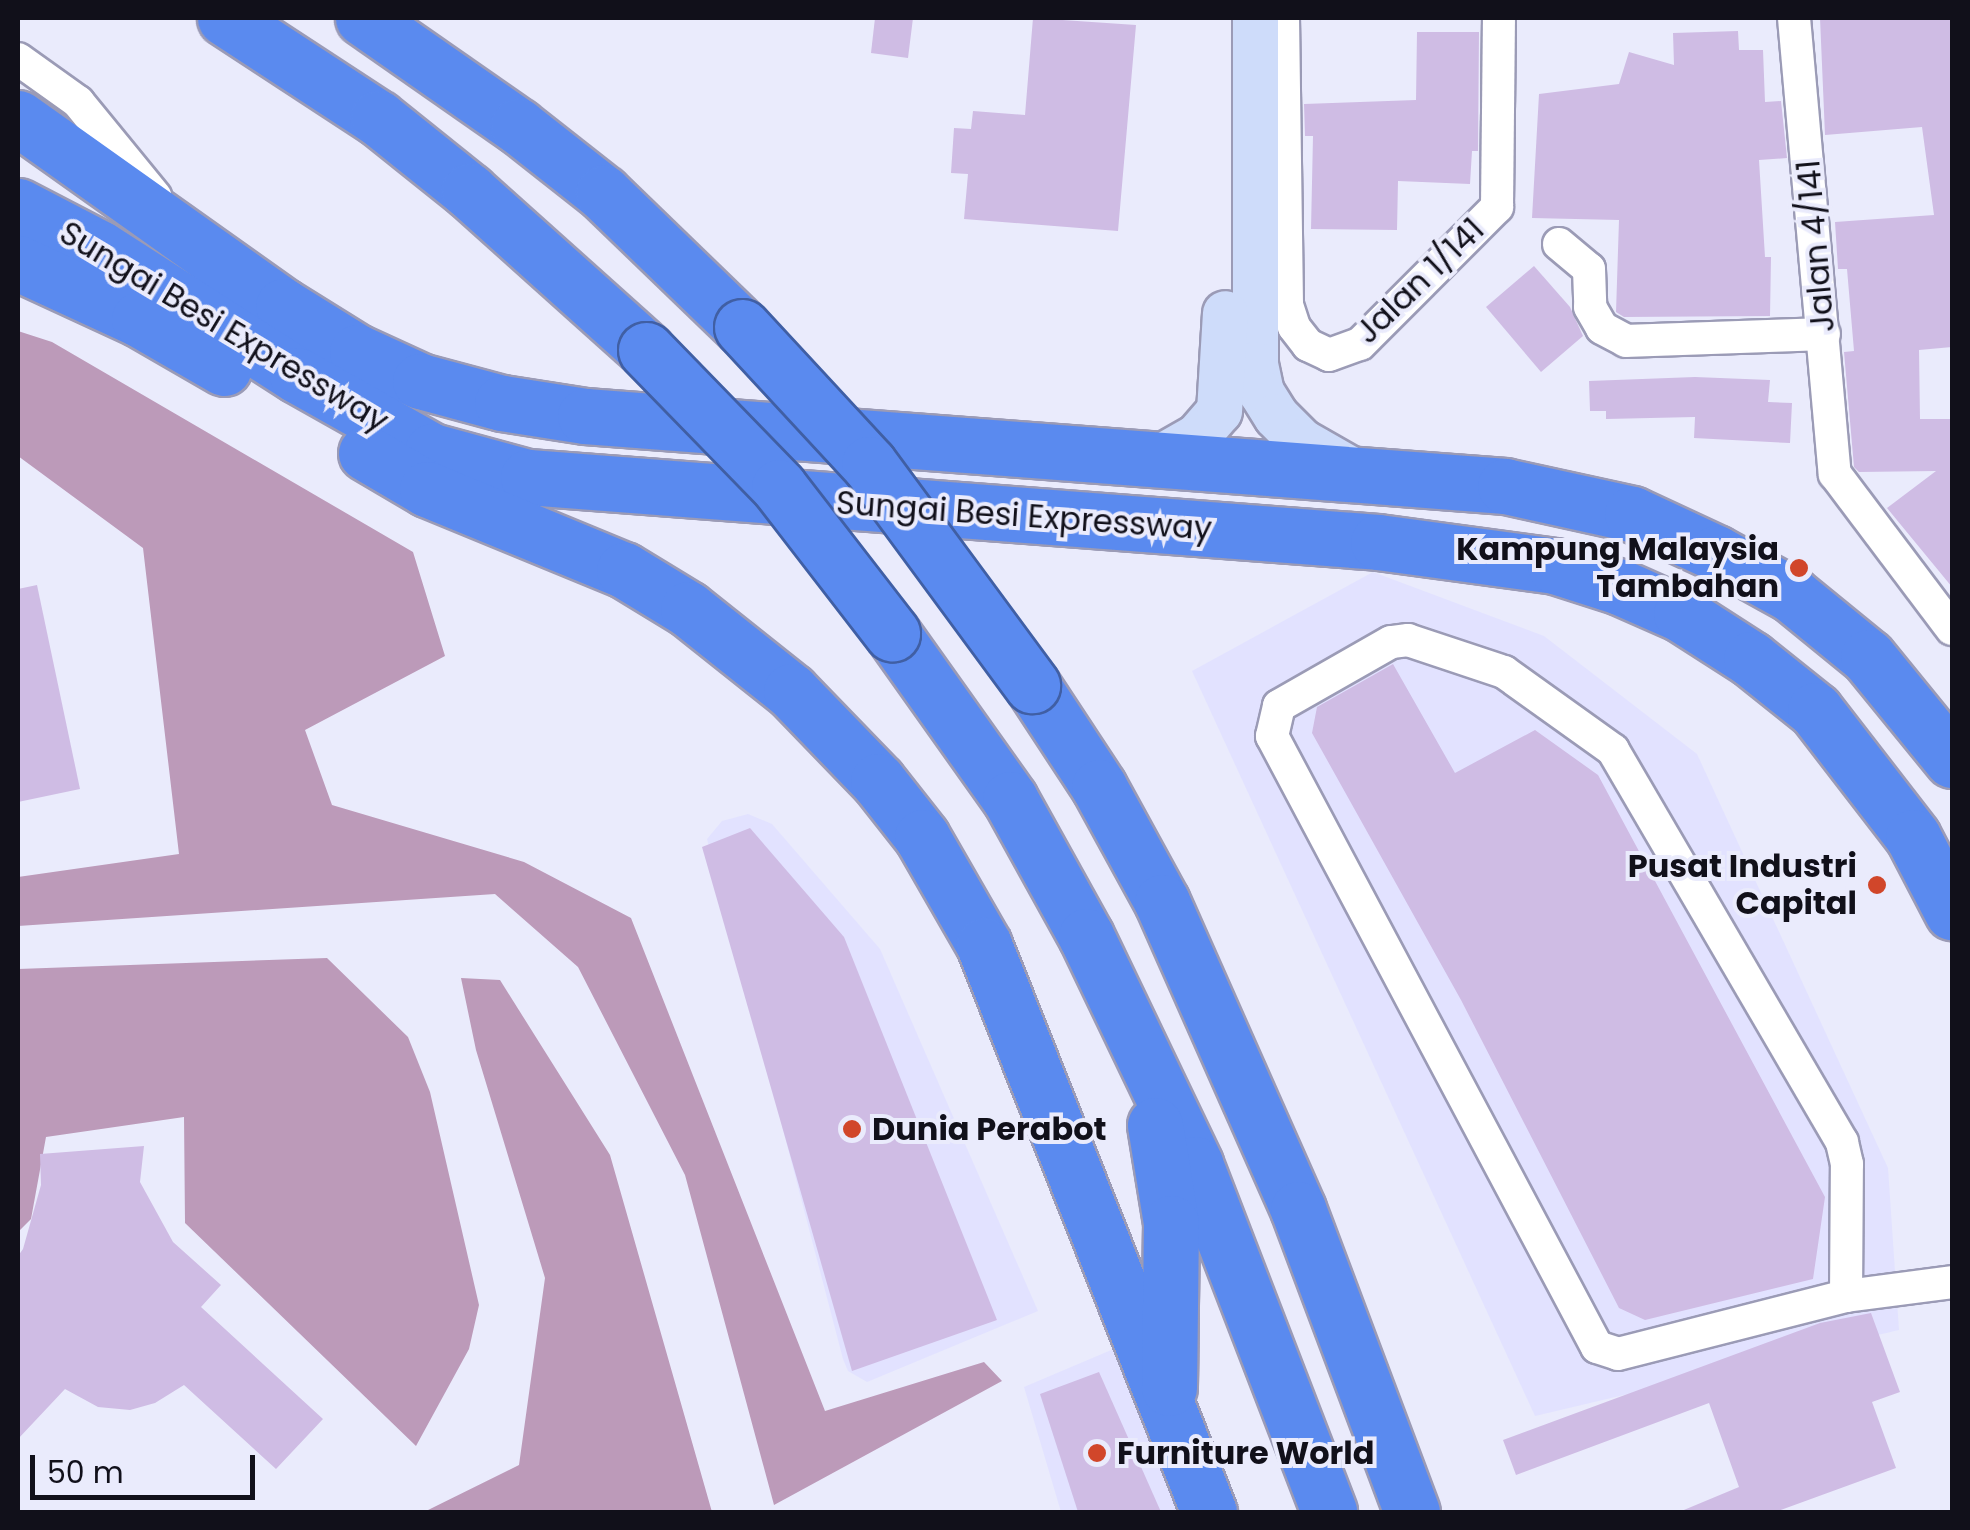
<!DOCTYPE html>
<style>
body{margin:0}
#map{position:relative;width:1970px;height:1530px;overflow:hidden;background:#eaebfc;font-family:Poppins,sans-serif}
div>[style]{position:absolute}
.built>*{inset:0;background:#e2e2ff}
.forest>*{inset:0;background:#bc9ab9}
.building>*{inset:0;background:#cfbce4}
.roads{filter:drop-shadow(2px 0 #9b9bb6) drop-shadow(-2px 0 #9b9bb6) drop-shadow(0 2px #9b9bb6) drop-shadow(0 -2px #9b9bb6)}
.street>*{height:32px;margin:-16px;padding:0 16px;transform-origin:16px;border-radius:16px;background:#fff}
.secondary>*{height:45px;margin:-22.5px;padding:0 22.5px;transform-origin:22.5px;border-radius:22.5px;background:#cedcfa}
.highway>*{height:55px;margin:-27.5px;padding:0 27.5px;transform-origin:27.5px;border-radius:27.5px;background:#5a8aef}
.bridges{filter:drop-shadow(2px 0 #405fa4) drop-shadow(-2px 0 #405fa4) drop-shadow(0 2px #405fa4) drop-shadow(0 -2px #405fa4)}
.highway-bridge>*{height:55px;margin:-27.5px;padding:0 27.5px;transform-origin:27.5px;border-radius:27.5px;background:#5a8aef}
.dots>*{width:28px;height:28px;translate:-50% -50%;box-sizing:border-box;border:5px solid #eaebfc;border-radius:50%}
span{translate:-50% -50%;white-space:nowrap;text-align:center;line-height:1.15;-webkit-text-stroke:8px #eaebfc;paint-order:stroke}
.street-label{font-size:32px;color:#11101a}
.poi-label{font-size:32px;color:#11101a;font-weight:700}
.right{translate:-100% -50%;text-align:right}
.left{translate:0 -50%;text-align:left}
.frame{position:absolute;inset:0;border:20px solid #11101a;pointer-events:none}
.scale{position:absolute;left:30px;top:1455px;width:225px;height:45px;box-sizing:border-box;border:5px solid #11101a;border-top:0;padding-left:12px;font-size:30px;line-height:35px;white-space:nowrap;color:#11101a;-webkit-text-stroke:8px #eaebfc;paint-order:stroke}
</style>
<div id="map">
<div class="built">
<div style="clip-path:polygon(1373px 572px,1544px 636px,1697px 754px,1888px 1168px,1899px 1330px,1535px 1416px,1192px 671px)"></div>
<div style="clip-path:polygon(748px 814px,772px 824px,880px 949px,1038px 1311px,867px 1382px,848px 1371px,843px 1359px,707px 839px,722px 821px)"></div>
<div style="clip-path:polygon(1116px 1348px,1187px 1512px,1061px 1512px,1024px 1387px)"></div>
</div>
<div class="forest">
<div style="clip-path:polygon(18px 331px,52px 342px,413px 552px,445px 656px,305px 730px,332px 805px,524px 862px,631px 918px,825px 1411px,984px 1362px,1002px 1381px,774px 1505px,685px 1175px,578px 967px,495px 894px,18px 926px,18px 877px,179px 854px,143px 548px,18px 456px)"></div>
<div style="clip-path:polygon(327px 958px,408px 1037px,430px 1092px,479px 1305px,469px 1349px,416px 1446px,185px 1223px,184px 1117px,46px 1137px,31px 1219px,18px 1232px,18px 969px)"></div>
<div style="clip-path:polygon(461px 978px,500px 980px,610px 1155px,712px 1512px,424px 1512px,519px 1465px,545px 1278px,476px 1050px)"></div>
</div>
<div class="building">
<div style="clip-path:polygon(875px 18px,913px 18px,908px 58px,871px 53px)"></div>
<div style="clip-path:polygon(1033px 18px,1136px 25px,1118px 231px,964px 219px,968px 174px,951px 173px,954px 128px,971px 129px,973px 111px,1025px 115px)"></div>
<div style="clip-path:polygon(1820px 18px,1952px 18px,1952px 347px,1919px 350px,1920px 419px,1951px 419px,1952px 587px,1887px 508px,1936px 471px,1859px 472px,1854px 467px,1844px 352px,1854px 351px,1847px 269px,1838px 269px,1835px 222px,1934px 215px,1922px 127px,1825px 135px)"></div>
<div style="clip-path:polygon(1738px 31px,1739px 50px,1763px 50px,1765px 102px,1781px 101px,1787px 158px,1759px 160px,1765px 257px,1771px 257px,1770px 316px,1624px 317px,1616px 312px,1619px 220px,1532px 218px,1539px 94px,1619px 84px,1629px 52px,1674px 65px,1673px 33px)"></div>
<div style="clip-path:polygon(1417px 32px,1479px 32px,1478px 151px,1472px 151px,1470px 184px,1398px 181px,1397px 230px,1311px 229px,1313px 136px,1305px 136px,1304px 104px,1416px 100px)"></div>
<div style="clip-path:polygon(1534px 266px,1570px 307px,1583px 336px,1541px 372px,1486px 307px)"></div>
<div style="clip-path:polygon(1695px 377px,1770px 380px,1768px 402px,1792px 403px,1790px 443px,1694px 438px,1695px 417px,1606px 419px,1606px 411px,1590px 411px,1589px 381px)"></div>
<div style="clip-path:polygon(37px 585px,80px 789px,18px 802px,18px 589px)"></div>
<div style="clip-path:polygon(1393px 664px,1455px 773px,1535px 730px,1598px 775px,1825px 1197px,1813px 1279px,1645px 1320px,1619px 1308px,1461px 1000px,1312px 733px,1317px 707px)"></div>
<div style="clip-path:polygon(750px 828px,844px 937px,997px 1320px,852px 1371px,702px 847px)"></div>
<div style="clip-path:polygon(144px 1146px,140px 1182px,173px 1242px,221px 1285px,201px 1307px,323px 1419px,276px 1469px,184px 1385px,155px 1403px,130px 1410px,98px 1407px,65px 1389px,18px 1439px,18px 1256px,23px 1249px,41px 1185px,40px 1154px)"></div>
<div style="clip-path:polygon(1871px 1313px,1900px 1392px,1872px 1402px,1896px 1468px,1775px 1512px,1679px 1512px,1739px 1487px,1709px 1403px,1516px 1475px,1503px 1440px,1820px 1323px)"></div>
<div style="clip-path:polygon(1099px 1372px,1161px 1512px,1078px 1512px,1040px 1394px)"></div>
</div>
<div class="roads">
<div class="street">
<div style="left:1283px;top:18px;width:287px;rotate:89.2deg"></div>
<div style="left:1287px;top:305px;width:23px;rotate:72deg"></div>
<div style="left:1294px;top:327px;width:23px;rotate:52deg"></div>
<div style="left:1308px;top:345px;width:23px;rotate:25deg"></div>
<div style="left:1329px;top:355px;width:33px;rotate:-20deg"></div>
<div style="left:1360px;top:344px;width:194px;rotate:-45deg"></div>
<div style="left:1497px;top:207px;width:189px;rotate:-89.4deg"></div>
<div style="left:1794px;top:18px;width:458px;rotate:84.9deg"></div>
<div style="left:1835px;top:474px;width:194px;rotate:53deg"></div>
<div style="left:18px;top:59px;width:74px;rotate:35.6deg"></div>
<div style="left:78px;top:102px;width:122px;rotate:50.7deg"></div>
<div style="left:1559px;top:244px;width:39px;rotate:40deg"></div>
<div style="left:1589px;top:269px;width:38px;rotate:88deg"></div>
<div style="left:1590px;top:307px;width:24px;rotate:60deg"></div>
<div style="left:1602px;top:328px;width:27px;rotate:28deg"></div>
<div style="left:1626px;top:341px;width:198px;rotate:-2deg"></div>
<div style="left:1846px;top:1296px;width:132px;rotate:-89.6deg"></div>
<div style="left:1847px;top:1164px;width:23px;rotate:-103deg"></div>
<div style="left:1842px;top:1142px;width:454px;rotate:-120.3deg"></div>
<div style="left:1613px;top:750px;width:134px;rotate:-144.4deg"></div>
<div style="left:1504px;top:672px;width:101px;rotate:-161.6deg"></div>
<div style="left:1408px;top:640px;width:17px;rotate:173deg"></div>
<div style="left:1391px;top:642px;width:129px;rotate:150.3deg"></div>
<div style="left:1279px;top:706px;width:31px;rotate:103deg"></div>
<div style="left:1272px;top:736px;width:692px;rotate:61.99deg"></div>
<div style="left:1597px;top:1347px;width:22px;rotate:18deg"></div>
<div style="left:1618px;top:1354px;width:235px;rotate:-14.3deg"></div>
<div style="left:1846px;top:1296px;width:107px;rotate:-7.5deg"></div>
</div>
<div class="secondary">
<div style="left:1255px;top:18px;width:346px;rotate:90deg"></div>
<div style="left:1255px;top:364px;width:29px;rotate:78deg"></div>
<div style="left:1261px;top:392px;width:28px;rotate:58deg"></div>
<div style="left:1276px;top:416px;width:35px;rotate:45deg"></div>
<div style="left:1301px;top:441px;width:64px;rotate:29.7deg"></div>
<div style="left:1153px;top:461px;width:51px;rotate:-29.6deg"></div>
<div style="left:1197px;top:436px;width:33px;rotate:-49deg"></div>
<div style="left:1219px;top:411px;width:98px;rotate:-86.5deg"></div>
</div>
<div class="highway">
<div style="left:225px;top:18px;width:183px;rotate:33.2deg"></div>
<div style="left:378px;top:118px;width:117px;rotate:38.7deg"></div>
<div style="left:469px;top:191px;width:238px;rotate:41.9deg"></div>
<div style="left:363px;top:18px;width:189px;rotate:34.9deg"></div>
<div style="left:518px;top:126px;width:108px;rotate:38.2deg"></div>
<div style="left:603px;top:193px;width:193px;rotate:44deg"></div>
<div style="left:18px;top:118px;width:325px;rotate:35.4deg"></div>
<div style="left:283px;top:306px;width:87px;rotate:31.9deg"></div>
<div style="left:357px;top:352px;width:69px;rotate:24.7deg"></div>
<div style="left:420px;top:381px;width:85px;rotate:15deg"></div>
<div style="left:502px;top:403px;width:84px;rotate:8.9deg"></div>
<div style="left:585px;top:416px;width:923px;rotate:4.35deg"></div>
<div style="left:1505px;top:486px;width:130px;rotate:12.4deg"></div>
<div style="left:1632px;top:514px;width:93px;rotate:24.9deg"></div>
<div style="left:1716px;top:553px;width:87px;rotate:28.9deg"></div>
<div style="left:1792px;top:595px;width:98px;rotate:39.2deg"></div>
<div style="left:1868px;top:657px;width:133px;rotate:50.8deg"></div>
<div style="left:18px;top:206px;width:91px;rotate:27.4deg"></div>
<div style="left:99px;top:248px;width:235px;rotate:32.7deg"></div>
<div style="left:297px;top:375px;width:155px;rotate:29.4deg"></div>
<div style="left:432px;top:451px;width:99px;rotate:15.2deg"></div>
<div style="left:528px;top:477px;width:852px;rotate:4.37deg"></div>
<div style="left:1378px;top:542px;width:179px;rotate:7.7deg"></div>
<div style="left:1555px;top:566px;width:68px;rotate:17.9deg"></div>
<div style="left:1620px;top:587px;width:67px;rotate:23.9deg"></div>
<div style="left:1681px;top:614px;width:83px;rotate:32.7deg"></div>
<div style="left:1751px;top:659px;width:82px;rotate:38.6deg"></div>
<div style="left:1815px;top:710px;width:160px;rotate:52.3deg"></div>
<div style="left:1913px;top:837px;width:85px;rotate:62.5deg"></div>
<div style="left:18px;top:263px;width:133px;rotate:24.8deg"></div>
<div style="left:139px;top:319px;width:98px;rotate:30deg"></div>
<div style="left:366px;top:453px;width:71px;rotate:30.5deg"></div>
<div style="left:427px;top:489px;width:213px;rotate:22.4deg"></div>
<div style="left:624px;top:570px;width:75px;rotate:31.4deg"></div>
<div style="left:688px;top:609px;width:132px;rotate:38.5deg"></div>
<div style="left:791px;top:691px;width:125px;rotate:46deg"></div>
<div style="left:878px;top:781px;width:71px;rotate:51.8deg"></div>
<div style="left:922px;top:837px;width:125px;rotate:60.1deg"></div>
<div style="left:984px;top:945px;width:610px;rotate:68.36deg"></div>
<div style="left:892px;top:633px;width:204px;rotate:54.6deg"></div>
<div style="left:1010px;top:799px;width:157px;rotate:61deg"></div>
<div style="left:1086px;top:936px;width:253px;rotate:64.4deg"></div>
<div style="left:1195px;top:1164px;width:373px;rotate:68.9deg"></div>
<div style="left:1032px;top:685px;width:122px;rotate:56.7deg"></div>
<div style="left:1099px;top:787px;width:131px;rotate:61.3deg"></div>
<div style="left:1162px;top:902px;width:336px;rotate:66.1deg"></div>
<div style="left:1298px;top:1209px;width:324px;rotate:69.4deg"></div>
<div style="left:1155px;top:1125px;width:99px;rotate:80.7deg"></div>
<div style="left:1171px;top:1223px;width:165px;rotate:90.7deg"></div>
</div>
</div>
<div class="bridges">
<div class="highway-bridge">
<div style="left:742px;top:327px;width:187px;rotate:47.2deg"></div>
<div style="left:869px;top:464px;width:275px;rotate:53.6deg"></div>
<div style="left:646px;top:350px;width:191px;rotate:45.8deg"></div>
<div style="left:779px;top:487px;width:185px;rotate:52.3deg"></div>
</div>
</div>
<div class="dots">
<div style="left:1799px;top:568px;background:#d1462a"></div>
<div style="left:1877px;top:885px;background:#d1462a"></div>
<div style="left:852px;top:1129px;background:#d1462a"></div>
<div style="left:1097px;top:1453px;background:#d1462a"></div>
</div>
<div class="street-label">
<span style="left:1816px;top:246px;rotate:-95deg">Jalan 4/141</span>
<span style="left:1420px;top:281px;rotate:-44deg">Jalan 1/141</span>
<span style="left:224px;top:327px;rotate:31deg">Sungai Besi Expressway</span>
<span style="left:1024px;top:516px;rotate:4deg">Sungai Besi Expressway</span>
</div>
<div class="poi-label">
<span class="right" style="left:1779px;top:568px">Kampung Malaysia<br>Tambahan</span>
<span class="right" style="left:1857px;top:885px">Pusat Industri<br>Capital</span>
<span class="left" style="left:872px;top:1129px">Dunia Perabot</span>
<span class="left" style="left:1117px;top:1453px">Furniture World</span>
</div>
<div class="frame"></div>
<div class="scale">50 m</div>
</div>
